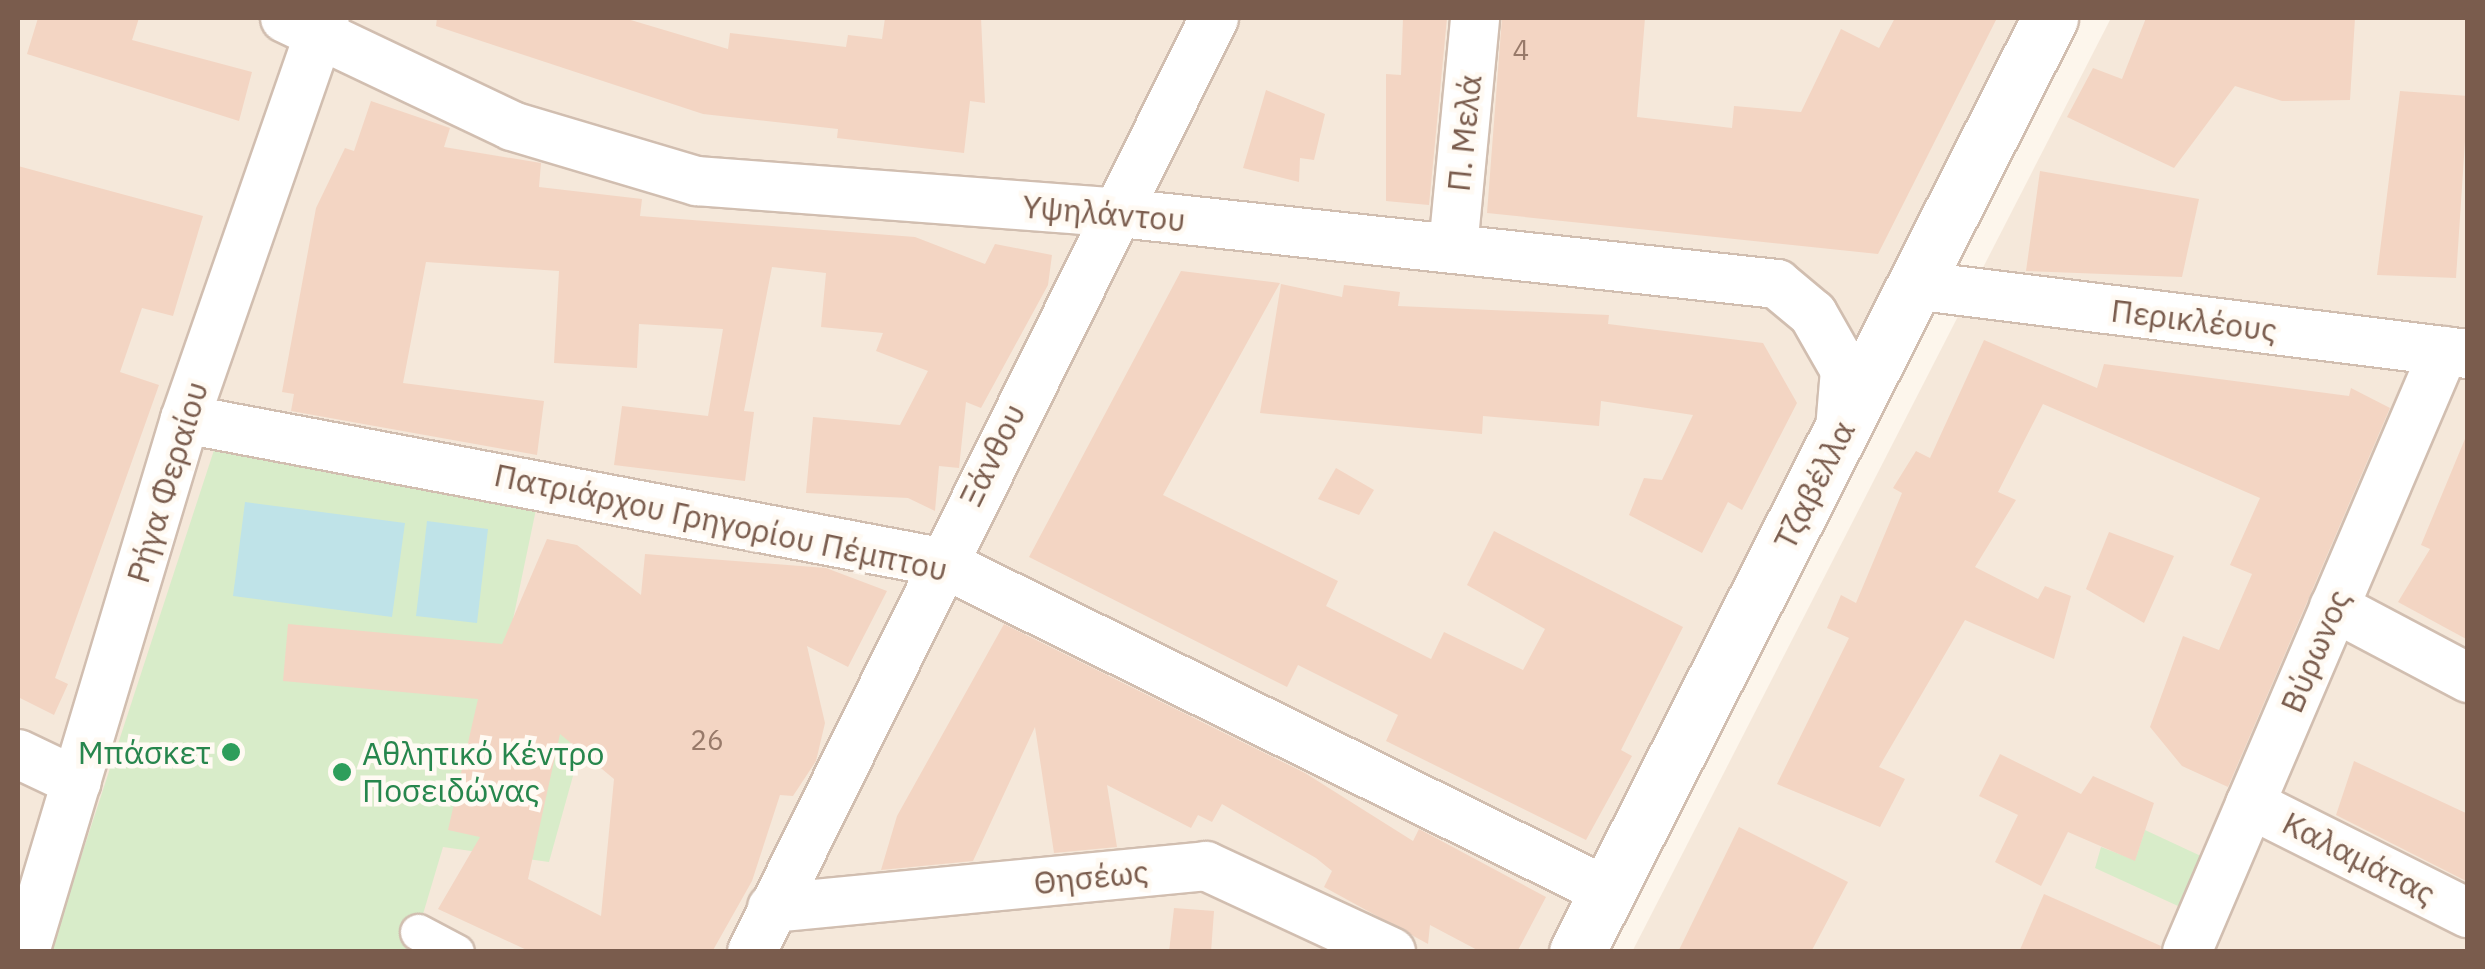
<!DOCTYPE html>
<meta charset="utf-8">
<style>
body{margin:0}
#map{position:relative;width:2485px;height:969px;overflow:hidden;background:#fdf6ec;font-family:"IBM Plex Sans",sans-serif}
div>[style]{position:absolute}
.residential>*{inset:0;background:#f5e8da}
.green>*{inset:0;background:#d8ecc9}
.water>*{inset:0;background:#bfe3e8}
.building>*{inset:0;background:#f3d5c3}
.roads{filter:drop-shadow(2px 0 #d1beb0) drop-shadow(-2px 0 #d1beb0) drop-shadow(0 2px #d1beb0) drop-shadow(0 -2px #d1beb0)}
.pedestrian>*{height:35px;margin:-17.5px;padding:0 17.5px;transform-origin:17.5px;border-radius:17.5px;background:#fff}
.minor>*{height:48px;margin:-24px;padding:0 24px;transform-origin:24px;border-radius:24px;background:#fff}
.tertiary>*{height:55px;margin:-27.5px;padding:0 27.5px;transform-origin:27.5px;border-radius:27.5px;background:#fff}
.dots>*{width:28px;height:28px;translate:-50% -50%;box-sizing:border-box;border:5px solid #fffaf3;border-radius:50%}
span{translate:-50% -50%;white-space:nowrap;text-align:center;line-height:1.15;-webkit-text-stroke:9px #fffaf3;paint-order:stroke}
.number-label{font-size:28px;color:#987a6a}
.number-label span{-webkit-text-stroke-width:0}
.street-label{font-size:32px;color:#7a5c4d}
.leisure-label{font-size:32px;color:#27864d}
.right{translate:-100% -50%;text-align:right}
.left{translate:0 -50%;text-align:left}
.frame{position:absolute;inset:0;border:20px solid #7a5c4d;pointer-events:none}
</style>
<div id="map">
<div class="residential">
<div style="clip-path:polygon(18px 18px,2039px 18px,1558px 952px,18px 951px)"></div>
<div style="clip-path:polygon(2111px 18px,2467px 18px,2467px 951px,1632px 952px)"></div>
</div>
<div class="green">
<div style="clip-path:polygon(216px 444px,539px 495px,510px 634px,595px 697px,549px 862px,443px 847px,412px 951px,50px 952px)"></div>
<div style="clip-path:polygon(2145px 830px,2203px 857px,2178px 906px,2095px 868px,2101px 847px,2135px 860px)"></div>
</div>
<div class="water">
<div style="clip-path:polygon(245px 502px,405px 523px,392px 617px,233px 596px)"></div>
<div style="clip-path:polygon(427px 521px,488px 529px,477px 623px,416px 616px)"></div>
</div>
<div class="building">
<div style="clip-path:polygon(38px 18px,139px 18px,132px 40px,252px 72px,239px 121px,27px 54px)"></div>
<div style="clip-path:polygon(437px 18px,624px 18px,728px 49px,730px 33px,846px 47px,848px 35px,882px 39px,885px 18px,981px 18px,985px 103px,970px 101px,964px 153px,837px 138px,838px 129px,703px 114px,436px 26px)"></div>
<div style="clip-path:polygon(1403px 18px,1447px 18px,1429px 205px,1386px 201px,1386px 74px,1401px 75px)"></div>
<div style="clip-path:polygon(1502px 18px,1645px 18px,1637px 117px,1732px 128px,1734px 106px,1801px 112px,1841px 29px,1879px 48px,1895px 18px,1997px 18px,1878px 254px,1487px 213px)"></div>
<div style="clip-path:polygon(2146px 18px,2355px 18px,2350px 100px,2282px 101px,2235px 86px,2174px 168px,2067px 117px,2093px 68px,2122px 79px)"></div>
<div style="clip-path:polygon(1266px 90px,1325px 114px,1314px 160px,1300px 158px,1299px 182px,1243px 168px)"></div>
<div style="clip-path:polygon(2400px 91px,2468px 96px,2456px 278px,2377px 275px)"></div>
<div style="clip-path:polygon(371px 101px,450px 128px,444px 147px,541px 163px,539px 187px,642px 199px,640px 216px,915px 237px,985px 264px,995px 244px,1052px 255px,1048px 285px,981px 408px,966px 402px,959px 468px,939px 466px,935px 511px,908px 498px,806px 493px,813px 417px,900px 425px,928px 371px,876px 351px,883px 333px,821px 327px,826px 273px,772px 267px,744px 411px,754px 412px,745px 481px,614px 465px,622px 406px,708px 416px,723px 329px,639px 324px,637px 368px,554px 363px,559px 271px,426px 262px,403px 383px,544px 401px,537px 455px,291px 411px,294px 394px,282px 392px,316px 208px,345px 148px,354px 151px)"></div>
<div style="clip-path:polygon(18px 166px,203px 216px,173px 316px,142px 308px,120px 372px,159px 385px,55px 678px,68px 684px,54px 715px,18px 697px)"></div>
<div style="clip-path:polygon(2040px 171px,2199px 199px,2182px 277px,2026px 271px)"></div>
<div style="clip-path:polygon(1181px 271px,1280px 283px,1163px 495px,1338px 581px,1326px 606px,1431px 659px,1444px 632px,1523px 670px,1545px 629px,1467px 585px,1494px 531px,1683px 627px,1621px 750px,1632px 756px,1586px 840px,1386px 741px,1398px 715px,1298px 665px,1287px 687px,1029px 557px)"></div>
<div style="clip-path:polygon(1281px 284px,1342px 297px,1344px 285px,1400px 292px,1398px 306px,1609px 315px,1608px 324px,1763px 343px,1797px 403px,1742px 510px,1728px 502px,1702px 553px,1629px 515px,1644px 478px,1662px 480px,1693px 415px,1601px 401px,1599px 426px,1483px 416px,1482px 434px,1260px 413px)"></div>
<div style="clip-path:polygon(1984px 340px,2097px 388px,2104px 364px,2349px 396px,2351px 388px,2390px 408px,2228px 787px,2182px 766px,2150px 727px,2183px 636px,2219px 650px,2252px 574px,2230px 565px,2260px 498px,2043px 404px,1998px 492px,2016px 500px,1975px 567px,2038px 599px,2045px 586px,2071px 596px,2054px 659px,1965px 620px,1879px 767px,1905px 779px,1880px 827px,1777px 784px,1849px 638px,1827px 628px,1841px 595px,1856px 603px,1902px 493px,1893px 488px,1916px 451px,1930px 458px)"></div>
<div style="clip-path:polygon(2467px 434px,2468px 434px,2468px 640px,2398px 602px,2430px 549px,2421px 545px)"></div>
<div style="clip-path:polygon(1336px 468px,1374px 490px,1359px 515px,1318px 499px)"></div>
<div style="clip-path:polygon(2109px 532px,2174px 556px,2144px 623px,2086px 589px)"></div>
<div style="clip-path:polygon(evenodd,547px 539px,577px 545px,641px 595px,645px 554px,826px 568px,887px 591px,848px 667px,807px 646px,825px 723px,816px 761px,793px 796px,780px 795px,752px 881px,712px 952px,531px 952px,438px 909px,480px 837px,448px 830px,478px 699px,283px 681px,288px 624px,502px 644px,547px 539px,560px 734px,614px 779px,601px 916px,528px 879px,560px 734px)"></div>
<div style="clip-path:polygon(1004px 624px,1305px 773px,1413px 841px,1419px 829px,1546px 897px,1517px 952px,1481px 952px,1430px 925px,1428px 944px,1324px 887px,1332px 871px,1316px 858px,1222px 804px,1212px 822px,1198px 815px,1191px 828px,1107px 785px,1117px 847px,1054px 853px,1035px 727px,973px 861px,881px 870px,897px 816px)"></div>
<div style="clip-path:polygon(2000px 754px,2081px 794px,2093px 776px,2154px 803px,2135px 861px,2068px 832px,2041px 886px,1995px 862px,2018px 815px,1979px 796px)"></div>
<div style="clip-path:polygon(2354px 761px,2468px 814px,2468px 882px,2336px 815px)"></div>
<div style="clip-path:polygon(1739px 827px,1848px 882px,1811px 952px,1678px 952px)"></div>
<div style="clip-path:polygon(2044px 894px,2161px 946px,2160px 952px,2019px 952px)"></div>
<div style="clip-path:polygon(1174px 908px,1214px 911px,1211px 952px,1169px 952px)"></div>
</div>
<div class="roads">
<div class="pedestrian">
<div style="left:418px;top:932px;width:43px;rotate:27.8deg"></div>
</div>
<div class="minor">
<div style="left:285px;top:18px;width:251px;rotate:25.4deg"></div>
<div style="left:512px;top:126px;width:193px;rotate:16.6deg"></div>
<div style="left:697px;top:181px;width:415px;rotate:4.3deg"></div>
<div style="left:1111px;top:212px;width:670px;rotate:6.17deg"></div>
<div style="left:1777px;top:284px;width:47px;rotate:39.8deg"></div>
<div style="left:1813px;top:314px;width:64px;rotate:60.3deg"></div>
<div style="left:1845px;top:370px;width:60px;rotate:94.8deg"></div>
<div style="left:1453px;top:248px;width:231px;rotate:-84.5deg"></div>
<div style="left:1921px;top:286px;width:551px;rotate:7.09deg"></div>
<div style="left:185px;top:419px;width:768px;rotate:10.73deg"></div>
<div style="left:940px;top:562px;width:745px;rotate:26.29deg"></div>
<div style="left:2334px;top:607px;width:152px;rotate:27.9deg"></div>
<div style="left:18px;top:754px;width:65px;rotate:25.4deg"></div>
<div style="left:2250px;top:804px;width:244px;rotate:26.6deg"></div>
<div style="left:772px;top:908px;width:436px;rotate:-5.5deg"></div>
<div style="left:1206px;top:866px;width:204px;rotate:24.9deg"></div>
<div style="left:25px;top:952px;width:556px;rotate:-73.29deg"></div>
<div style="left:185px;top:419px;width:425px;rotate:-70.8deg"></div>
<div style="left:752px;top:952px;width:1042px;rotate:-63.68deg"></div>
<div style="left:2187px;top:952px;width:654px;rotate:-66.85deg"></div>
</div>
<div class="tertiary">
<div style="left:1577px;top:952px;width:1047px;rotate:-63.14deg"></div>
</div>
</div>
<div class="dots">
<div style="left:231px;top:752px;background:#2e9e5b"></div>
<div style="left:342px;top:772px;background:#2e9e5b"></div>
</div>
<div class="number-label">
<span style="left:1521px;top:50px">4</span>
<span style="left:707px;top:740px">26</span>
</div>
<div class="street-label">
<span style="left:1464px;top:133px;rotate:-84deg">Π. Μελά</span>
<span style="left:1104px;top:213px;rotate:5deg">Υψηλάντου</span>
<span style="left:2194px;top:320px;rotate:7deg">Περικλέους</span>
<span style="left:992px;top:455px;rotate:-64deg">Ξάνθου</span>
<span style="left:167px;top:482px;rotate:-73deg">Ρήγα Φεραίου</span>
<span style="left:1814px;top:485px;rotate:-63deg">Τζαβέλλα</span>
<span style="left:721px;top:522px;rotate:12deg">Πατριάρχου Γρηγορίου Πέμπτου</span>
<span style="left:2315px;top:651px;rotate:-67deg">Βύρωνος</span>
<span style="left:2359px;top:858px;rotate:27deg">Καλαμάτας</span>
<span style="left:1091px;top:877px;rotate:-6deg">Θησέως</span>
</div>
<div class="leisure-label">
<span class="right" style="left:211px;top:752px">Μπάσκετ</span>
<span class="left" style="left:362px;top:772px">Αθλητικό Κέντρο<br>Ποσειδώνας</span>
</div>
<div class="frame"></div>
</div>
